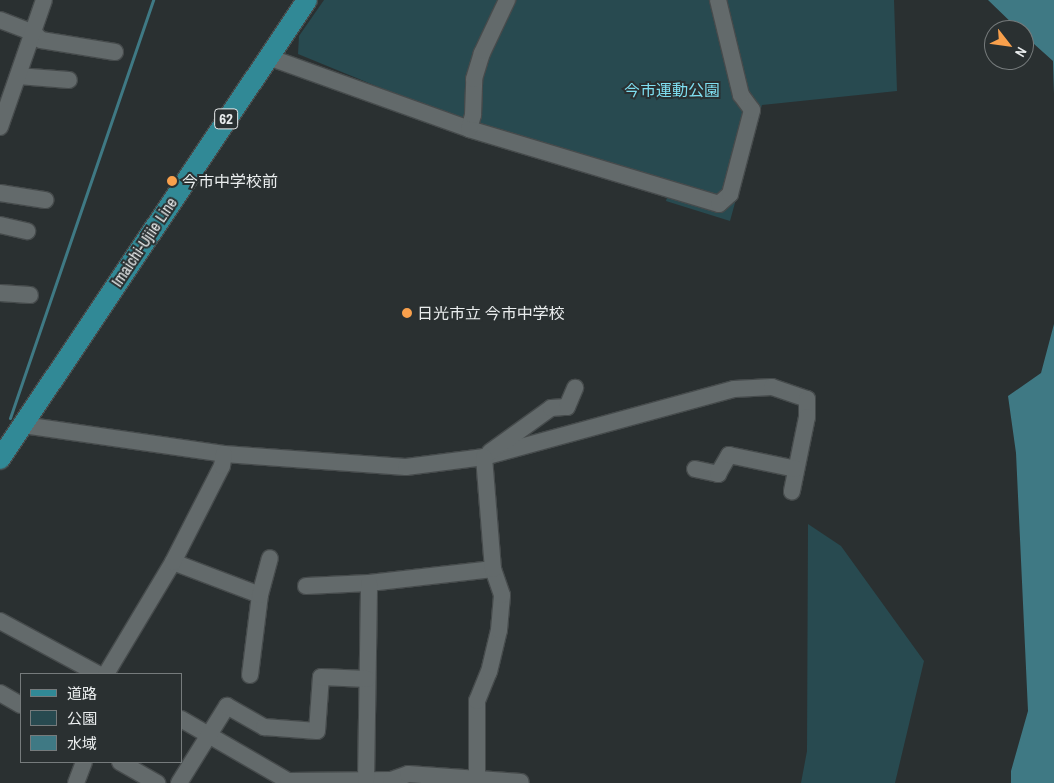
<!DOCTYPE html>
<meta charset="utf-8">
<style>
body{margin:0}
#map{position:relative;width:1054px;height:783px;overflow:hidden;background:#2a3031;font-family:"Archivo Narrow","Noto Sans JP",sans-serif}
div>[style]{position:absolute}
.green>*{inset:0;background:#284a50}
.water>*{inset:0;background:#3f7984}
.stream>*{height:3px;margin:-1.5px;padding:0 1.5px;transform-origin:1.5px;border-radius:1.5px;background:#3f7984}
.roads{filter:drop-shadow(1px 0 #464b4c) drop-shadow(-1px 0 #464b4c) drop-shadow(0 1px #464b4c) drop-shadow(0 -1px #464b4c)}
.minor>*{height:16px;margin:-8px;padding:0 8px;transform-origin:8px;border-radius:8px;background:#636a6b}
.major>*{height:20px;margin:-10px;padding:0 10px;transform-origin:10px;border-radius:10px;background:#318996}
.dots>*{width:14px;height:14px;translate:-50% -50%;box-sizing:border-box;border:2px solid #2a3031;border-radius:50%}
span{translate:-50% -50%;white-space:nowrap;text-align:center;line-height:1.15;-webkit-text-stroke:4px #2a3031;paint-order:stroke}
.shield-label span{padding:1px 4px;background:#2a3031;border:1px solid;border-radius:4px;-webkit-text-stroke-width:0}
.shield-label{font-size:15px;color:#e9eced;font-weight:700}
.park-label{font-size:16px;color:#7fdef0}
.poi-label{font-size:16px;color:#e9eced}
.left{translate:0 -50%;text-align:left}
.street-label{font-size:16px;color:#e9eced}
.legend{position:absolute;left:20px;top:673px;width:162px;height:90px;box-sizing:border-box;background:#2a3031;border:1px solid #767b7c;margin:0;padding:6px 9px;list-style:none;font-size:15px;color:#e9eced}
.legend li{display:flex;align-items:center;gap:10px;height:25px}
.legend b{width:25px;border:1px solid #767b7c}
.north{position:absolute;left:984px;top:20px;width:50px;height:50px;box-sizing:border-box;background:#2a3031;border:1px solid #767b7c;border-radius:50%;rotate:120deg;font-size:14px;font-weight:700;line-height:20px;text-align:center;color:#e9eced}
.north::after{content:'';display:block;margin:auto;width:18px;height:22px;background:#f9a04c;clip-path:polygon(50% 0,100% 100%,50% 72%,0 100%)}
</style>
<div id="map">
<div class="green">
<div style="clip-path:polygon(324px 0,894px 0,897px 91px,762px 105px,730px 221px,666px 201px,668px 194px,454px 118px,298px 54px,299px 36px)"></div>
<div style="clip-path:polygon(808px 524px,841px 546px,924px 661px,895px 783px,801px 783px,807px 751px)"></div>
</div>
<div class="water">
<div style="clip-path:polygon(988px 0,1054px 0,1054px 94px,1053px 61px,1024px 35px,1024px 30px,1019px 30px)"></div>
<div style="clip-path:polygon(1054px 324px,1054px 783px,1011px 783px,1011px 771px,1028px 711px,1016px 453px,1008px 396px,1041px 373px)"></div>
</div>
<div class="stream">
<div style="left:10px;top:418px;width:442px;rotate:-71.1deg"></div>
</div>
<div class="roads">
<div class="minor">
<div style="left:0;top:20px;width:36px;rotate:21deg"></div>
<div style="left:34px;top:33px;width:10px;rotate:45deg"></div>
<div style="left:41px;top:40px;width:75px;rotate:9.2deg"></div>
<div style="left:268px;top:57px;width:214px;rotate:19.7deg"></div>
<div style="left:469px;top:129px;width:261px;rotate:16.7deg"></div>
<div style="left:719px;top:204px;width:15px;rotate:-42deg"></div>
<div style="left:730px;top:194px;width:87px;rotate:-75.3deg"></div>
<div style="left:752px;top:110px;width:19px;rotate:-126deg"></div>
<div style="left:741px;top:95px;width:98px;rotate:-103.6deg"></div>
<div style="left:18px;top:76px;width:51px;rotate:4.5deg"></div>
<div style="left:0;top:127px;width:134px;rotate:-70.9deg"></div>
<div style="left:469px;top:129px;width:15px;rotate:-74deg"></div>
<div style="left:473px;top:115px;width:36px;rotate:-88deg"></div>
<div style="left:474px;top:79px;width:27px;rotate:-73deg"></div>
<div style="left:482px;top:53px;width:59px;rotate:-64.7deg"></div>
<div style="left:0;top:193px;width:46px;rotate:8.8deg"></div>
<div style="left:0;top:225px;width:28px;rotate:13deg"></div>
<div style="left:0;top:293px;width:30px;rotate:4deg"></div>
<div style="left:23px;top:425px;width:203px;rotate:8.2deg"></div>
<div style="left:224px;top:454px;width:182px;rotate:4.1deg"></div>
<div style="left:406px;top:467px;width:79px;rotate:-7.3deg"></div>
<div style="left:484px;top:457px;width:259px;rotate:-15.2deg"></div>
<div style="left:734px;top:389px;width:38px;rotate:-3deg"></div>
<div style="left:772px;top:387px;width:37px;rotate:19deg"></div>
<div style="left:807px;top:399px;width:18px;rotate:90deg"></div>
<div style="left:807px;top:417px;width:76px;rotate:101.5deg"></div>
<div style="left:490px;top:452px;width:75px;rotate:-35.8deg"></div>
<div style="left:551px;top:408px;width:16px;rotate:-4deg"></div>
<div style="left:567px;top:407px;width:21px;rotate:-67deg"></div>
<div style="left:695px;top:469px;width:24px;rotate:12deg"></div>
<div style="left:718px;top:474px;width:22px;rotate:-60deg"></div>
<div style="left:729px;top:455px;width:68px;rotate:11.8deg"></div>
<div style="left:173px;top:562px;width:93px;rotate:20.8deg"></div>
<div style="left:306px;top:586px;width:63px;rotate:-2.7deg"></div>
<div style="left:369px;top:583px;width:125px;rotate:-6.4deg"></div>
<div style="left:0;top:621px;width:111px;rotate:28.4deg"></div>
<div style="left:106px;top:674px;width:131px;rotate:-59.1deg"></div>
<div style="left:173px;top:562px;width:108px;rotate:-63deg"></div>
<div style="left:222px;top:466px;width:12px;rotate:-81deg"></div>
<div style="left:250px;top:675px;width:81px;rotate:-82.9deg"></div>
<div style="left:260px;top:595px;width:38px;rotate:-75deg"></div>
<div style="left:0;top:693px;width:24px;rotate:30deg"></div>
<div style="left:181px;top:719px;width:124px;rotate:30.1deg"></div>
<div style="left:288px;top:781px;width:103px;rotate:-0.6deg"></div>
<div style="left:391px;top:780px;width:18px;rotate:-19deg"></div>
<div style="left:408px;top:774px;width:113px;rotate:4deg"></div>
<div style="left:120px;top:762px;width:43px;rotate:29.6deg"></div>
<div style="left:366px;top:780px;width:197px;rotate:-89.1deg"></div>
<div style="left:76px;top:783px;width:22px;rotate:-69deg"></div>
<div style="left:179px;top:783px;width:91px;rotate:-58.1deg"></div>
<div style="left:227px;top:706px;width:43px;rotate:29.6deg"></div>
<div style="left:264px;top:727px;width:53px;rotate:4.3deg"></div>
<div style="left:317px;top:731px;width:54px;rotate:-85.8deg"></div>
<div style="left:321px;top:677px;width:46px;rotate:2.5deg"></div>
<div style="left:477px;top:783px;width:82px;rotate:-90deg"></div>
<div style="left:477px;top:701px;width:31px;rotate:-68deg"></div>
<div style="left:489px;top:672px;width:43px;rotate:-76.6deg"></div>
<div style="left:499px;top:630px;width:35px;rotate:-85deg"></div>
<div style="left:502px;top:595px;width:28px;rotate:-109deg"></div>
<div style="left:493px;top:569px;width:112px;rotate:-94.6deg"></div>
</div>
<div class="major">
<div style="left:0;top:459px;width:552px;rotate:-56.22deg"></div>
</div>
</div>
<div class="dots">
<div style="left:172px;top:181px;background:#f9a04c"></div>
<div style="left:407px;top:313px;background:#f9a04c"></div>
</div>
<div class="shield-label">
<span style="left:226px;top:119px">62</span>
</div>
<div class="park-label">
<span style="left:672px;top:90px">今市運動公園</span>
</div>
<div class="poi-label">
<span class="left" style="left:182px;top:181px">今市中学校前</span>
<span class="left" style="left:417px;top:313px">日光市立 今市中学校</span>
</div>
<div class="street-label">
<span style="left:144px;top:242px;rotate:-56deg">Imaichi-Ujiie Line</span>
</div>
<ul class="legend">
<li><b style="height:6px;background:#318996"></b>道路</li>
<li><b style="height:14px;background:#284a50"></b>公園</li>
<li><b style="height:14px;background:#3f7984"></b>水域</li>
</ul>
<div class="north">N</div>
</div>
